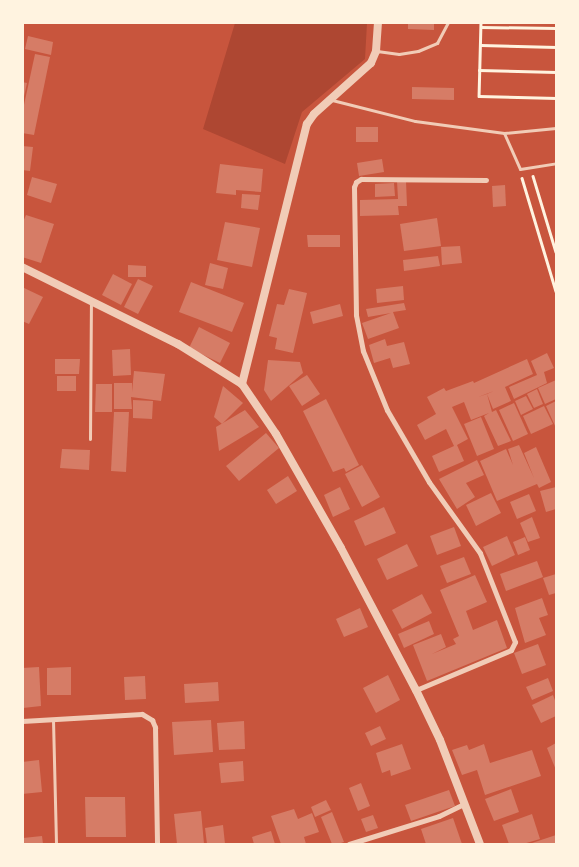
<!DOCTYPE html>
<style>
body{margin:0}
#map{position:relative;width:579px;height:867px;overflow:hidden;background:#c8553d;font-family:"Source Serif 4",serif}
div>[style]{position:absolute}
.green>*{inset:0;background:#ae4732}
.building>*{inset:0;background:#d67c66}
.path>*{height:2.5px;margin:-1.25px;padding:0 1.25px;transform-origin:1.25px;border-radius:1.25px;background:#fff3e0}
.service>*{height:3px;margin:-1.5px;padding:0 1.5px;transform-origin:1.5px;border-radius:1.5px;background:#f1ccb7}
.minor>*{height:5px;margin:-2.5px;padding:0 2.5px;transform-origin:2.5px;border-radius:2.5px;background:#f1ccb7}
.tertiary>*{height:8px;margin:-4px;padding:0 4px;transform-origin:4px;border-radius:4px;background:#f1ccb7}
span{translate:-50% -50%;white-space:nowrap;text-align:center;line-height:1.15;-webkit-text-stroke:4px #fff3e0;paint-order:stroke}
.frame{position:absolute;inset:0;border:24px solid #fff3e0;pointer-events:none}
</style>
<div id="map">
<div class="green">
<div style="clip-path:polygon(235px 23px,367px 23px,365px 59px,302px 112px,285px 164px,203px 129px)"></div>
</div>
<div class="building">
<div style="clip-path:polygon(408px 22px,434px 22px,434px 30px,408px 29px)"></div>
<div style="clip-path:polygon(28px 36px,53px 42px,51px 55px,25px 49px)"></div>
<div style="clip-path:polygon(35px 54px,50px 57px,34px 135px,22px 133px,22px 114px)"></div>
<div style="clip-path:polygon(22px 82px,27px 83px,23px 101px,22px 100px)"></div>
<div style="clip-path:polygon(412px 87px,454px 88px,454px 100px,412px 99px)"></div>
<div style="clip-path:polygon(356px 127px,378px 127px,378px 142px,356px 142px)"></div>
<div style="clip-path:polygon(22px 146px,33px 147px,30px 171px,22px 170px)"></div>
<div style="clip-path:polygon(382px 159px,384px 172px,359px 176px,357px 163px)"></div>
<div style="clip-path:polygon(220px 164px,263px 169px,261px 192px,236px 190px,236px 195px,216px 193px)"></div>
<div style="clip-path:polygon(32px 177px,57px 184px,51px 203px,27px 195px)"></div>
<div style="clip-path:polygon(397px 181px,406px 181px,407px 206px,398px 206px,399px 215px,360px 216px,360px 200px,398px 199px)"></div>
<div style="clip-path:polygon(394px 183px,395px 196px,375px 197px,375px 184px)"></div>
<div style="clip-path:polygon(505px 185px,506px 206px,493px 207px,492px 186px)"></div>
<div style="clip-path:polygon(242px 194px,260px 195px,258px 210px,241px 208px)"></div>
<div style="clip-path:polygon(26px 215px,54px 224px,41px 263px,22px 257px,22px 224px)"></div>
<div style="clip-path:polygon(437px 218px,441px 246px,404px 251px,400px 224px)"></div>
<div style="clip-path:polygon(225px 222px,260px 228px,252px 267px,217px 260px)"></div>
<div style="clip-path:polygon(307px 235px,340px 235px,340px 247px,308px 247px)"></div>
<div style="clip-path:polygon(460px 246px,462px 263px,442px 265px,441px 247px)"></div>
<div style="clip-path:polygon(438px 256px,440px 266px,404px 271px,403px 260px)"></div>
<div style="clip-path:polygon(210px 263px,228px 268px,223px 289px,205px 285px)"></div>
<div style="clip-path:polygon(128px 265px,146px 266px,146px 277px,128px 277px)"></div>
<div style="clip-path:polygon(113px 274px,132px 284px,121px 305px,102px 295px)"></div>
<div style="clip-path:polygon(138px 279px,153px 286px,138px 314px,124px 307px)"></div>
<div style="clip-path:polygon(191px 282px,244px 303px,232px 332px,179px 312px)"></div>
<div style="clip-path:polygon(403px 286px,404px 300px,377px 303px,376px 289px)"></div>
<div style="clip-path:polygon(22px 287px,43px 297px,29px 324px,22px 321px)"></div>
<div style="clip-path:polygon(289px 289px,307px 293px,293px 353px,275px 349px,277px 338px,269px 336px,277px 304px,284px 305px)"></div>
<div style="clip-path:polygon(404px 303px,406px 310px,393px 312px,399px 328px,368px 339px,362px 323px,391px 313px,368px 317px,366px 309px)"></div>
<div style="clip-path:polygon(340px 304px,343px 316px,313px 324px,310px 312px)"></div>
<div style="clip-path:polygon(199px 327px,230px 343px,220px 363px,189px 348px)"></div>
<div style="clip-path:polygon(385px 339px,387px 346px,404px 342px,410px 364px,393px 368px,390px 358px,374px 363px,369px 345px)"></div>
<div style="clip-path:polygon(130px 349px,131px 375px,113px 376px,112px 350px)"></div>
<div style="clip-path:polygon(547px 353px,554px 368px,544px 372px,547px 383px,514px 399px,509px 387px,537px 375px,531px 361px)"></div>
<div style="clip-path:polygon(55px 359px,80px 359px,79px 374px,55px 374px)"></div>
<div style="clip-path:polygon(527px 359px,533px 374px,505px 387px,511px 401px,493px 409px,487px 394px,494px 391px,478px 397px,487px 394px,492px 412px,496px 410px,511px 441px,498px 446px,484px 416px,489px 413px,471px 420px,464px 402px,452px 407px,468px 439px,457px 445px,464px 461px,439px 472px,432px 456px,454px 446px,446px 429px,425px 440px,417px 425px,436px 414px,427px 397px,444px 388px,446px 391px,473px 381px,474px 383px)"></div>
<div style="clip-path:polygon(268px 360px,300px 362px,303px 373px,271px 401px,264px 390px)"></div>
<div style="clip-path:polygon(134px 371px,165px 374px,161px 401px,131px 397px,132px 409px,114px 409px,114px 383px,132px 383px,132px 392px)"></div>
<div style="clip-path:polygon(307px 375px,320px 394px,302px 406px,289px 386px)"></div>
<div style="clip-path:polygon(57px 376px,76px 376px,76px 391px,57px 391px)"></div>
<div style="clip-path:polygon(556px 380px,556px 399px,545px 404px,538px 388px)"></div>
<div style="clip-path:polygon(96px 384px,112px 384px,112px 412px,95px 412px)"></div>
<div style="clip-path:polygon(223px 386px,243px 403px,222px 424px,214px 417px)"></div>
<div style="clip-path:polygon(537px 389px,543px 404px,534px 408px,527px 394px)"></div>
<div style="clip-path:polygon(526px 396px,533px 409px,521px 415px,515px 401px)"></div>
<div style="clip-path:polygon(326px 399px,359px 465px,346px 472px,344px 468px,333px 472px,303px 411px)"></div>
<div style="clip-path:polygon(133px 400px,153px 401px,152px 419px,133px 418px)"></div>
<div style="clip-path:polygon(556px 401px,556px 428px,546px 406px)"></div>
<div style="clip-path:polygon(514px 403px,528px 434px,513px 441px,499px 410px)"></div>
<div style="clip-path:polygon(544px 406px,553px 424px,531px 434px,523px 416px)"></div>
<div style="clip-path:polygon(245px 410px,259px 427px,219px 451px,216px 427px)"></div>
<div style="clip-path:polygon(114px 412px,129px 412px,126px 472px,111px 471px)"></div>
<div style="clip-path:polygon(481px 417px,494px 449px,477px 456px,464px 424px)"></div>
<div style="clip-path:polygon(266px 433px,279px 448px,239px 481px,226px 466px)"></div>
<div style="clip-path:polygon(519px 445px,534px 478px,524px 453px,536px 447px,551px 482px,539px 488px,537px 484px,497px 501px,480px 461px,506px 449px,513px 465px,508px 449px)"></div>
<div style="clip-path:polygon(62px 449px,90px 450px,89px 470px,60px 468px)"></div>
<div style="clip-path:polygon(477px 460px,484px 475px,466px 483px,475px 497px,457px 509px,439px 479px)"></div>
<div style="clip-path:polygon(362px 465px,380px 497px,362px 507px,345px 474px)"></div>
<div style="clip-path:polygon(288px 476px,297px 491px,276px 504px,267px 490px)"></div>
<div style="clip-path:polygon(340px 487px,350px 509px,333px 517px,324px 495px)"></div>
<div style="clip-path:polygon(556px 487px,556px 509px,546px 512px,540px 491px)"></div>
<div style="clip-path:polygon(491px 493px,501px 513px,476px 526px,466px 505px)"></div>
<div style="clip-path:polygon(529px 494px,536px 511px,517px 519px,510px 502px)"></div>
<div style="clip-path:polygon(384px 507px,396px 533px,365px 546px,354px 521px)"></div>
<div style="clip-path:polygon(532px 517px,540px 538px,528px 542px,520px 523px)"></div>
<div style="clip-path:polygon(454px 527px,461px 546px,437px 555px,430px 536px)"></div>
<div style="clip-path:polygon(507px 536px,515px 555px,492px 566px,483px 547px)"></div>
<div style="clip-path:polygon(525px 537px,530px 550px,518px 555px,513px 542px)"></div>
<div style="clip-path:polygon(407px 544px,418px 566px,387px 580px,377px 559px)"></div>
<div style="clip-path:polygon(464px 557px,471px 574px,447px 583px,440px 566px)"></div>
<div style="clip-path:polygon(537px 561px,543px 577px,506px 591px,500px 574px)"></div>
<div style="clip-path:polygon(556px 574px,556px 593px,549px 595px,543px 578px)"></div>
<div style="clip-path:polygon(475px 575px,487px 602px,466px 611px,473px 630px,497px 620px,507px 648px,427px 681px,413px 645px,441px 634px,446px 647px,432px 654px,456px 644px,453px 639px,459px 636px,440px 590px)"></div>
<div style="clip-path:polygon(422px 594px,432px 613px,402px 629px,392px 610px)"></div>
<div style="clip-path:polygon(542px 598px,548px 615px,539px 618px,546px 635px,525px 643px,515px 608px)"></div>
<div style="clip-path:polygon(360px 608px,368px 627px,344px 637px,336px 619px)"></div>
<div style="clip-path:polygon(429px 621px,434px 634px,404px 648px,398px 634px)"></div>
<div style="clip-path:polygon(538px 644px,546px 665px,522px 674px,514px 653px)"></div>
<div style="clip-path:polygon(39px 667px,41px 706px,23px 708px,22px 668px)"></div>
<div style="clip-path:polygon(71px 667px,71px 695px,47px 695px,47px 668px)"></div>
<div style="clip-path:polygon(388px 675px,400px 700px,376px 713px,363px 688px)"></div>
<div style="clip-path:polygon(145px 676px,146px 699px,125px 700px,124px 677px)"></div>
<div style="clip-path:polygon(548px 678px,553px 691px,532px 700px,526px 687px)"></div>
<div style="clip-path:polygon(218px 682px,219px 701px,185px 703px,184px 684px)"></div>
<div style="clip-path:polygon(553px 695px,556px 703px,556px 716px,541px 723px,532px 705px)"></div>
<div style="clip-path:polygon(211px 720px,213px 752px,174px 755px,172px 722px)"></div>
<div style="clip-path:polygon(244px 721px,245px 749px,219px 750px,217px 723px)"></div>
<div style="clip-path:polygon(380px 726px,386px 739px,371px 746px,365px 733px)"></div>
<div style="clip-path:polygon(556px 743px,556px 770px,547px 748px)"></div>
<div style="clip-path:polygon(402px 744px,411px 769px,391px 776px,390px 770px,382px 773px,376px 753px)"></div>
<div style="clip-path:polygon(484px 744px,490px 763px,532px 750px,541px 776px,485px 795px,477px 770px,462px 775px,452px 750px,467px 745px,469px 750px)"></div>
<div style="clip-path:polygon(39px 760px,42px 792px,22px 794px,22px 762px)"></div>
<div style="clip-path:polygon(243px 761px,244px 781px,221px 783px,219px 763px)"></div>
<div style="clip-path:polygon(361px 783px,370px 806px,358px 811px,349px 788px)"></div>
<div style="clip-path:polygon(511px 789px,519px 812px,494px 821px,485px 799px)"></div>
<div style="clip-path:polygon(449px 790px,455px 806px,411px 821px,405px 805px)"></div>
<div style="clip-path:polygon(85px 797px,125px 797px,126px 837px,86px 837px)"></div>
<div style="clip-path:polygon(326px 800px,331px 810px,315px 817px,311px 807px)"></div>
<div style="clip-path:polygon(294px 809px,298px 819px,312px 813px,319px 832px,304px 837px,306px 844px,281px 844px,271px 816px)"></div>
<div style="clip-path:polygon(201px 811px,204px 844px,177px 844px,174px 814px)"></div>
<div style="clip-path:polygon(332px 812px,344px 842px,338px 844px,332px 844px,321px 817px)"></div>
<div style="clip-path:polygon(532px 814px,540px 839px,523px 844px,509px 844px,502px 825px)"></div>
<div style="clip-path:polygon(373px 815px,378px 828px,366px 832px,361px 819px)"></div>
<div style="clip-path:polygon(453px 818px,462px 844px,426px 844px,421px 829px)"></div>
<div style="clip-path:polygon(223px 825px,225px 844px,207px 844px,205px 828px)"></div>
<div style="clip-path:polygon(271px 831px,275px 844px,254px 844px,252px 837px)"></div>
<div style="clip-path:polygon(556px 835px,556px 844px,532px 844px,532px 843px)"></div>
<div style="clip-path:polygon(42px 836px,43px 844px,22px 844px,23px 838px)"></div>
</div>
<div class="path">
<div style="left:481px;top:22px;width:74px;rotate:91.5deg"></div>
<div style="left:479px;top:96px;width:77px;rotate:1.5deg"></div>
<div style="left:481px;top:27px;width:75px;rotate:0.8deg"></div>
<div style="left:481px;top:45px;width:75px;rotate:1.5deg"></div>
<div style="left:479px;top:70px;width:77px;rotate:1.5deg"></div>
<div style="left:533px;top:176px;width:79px;rotate:73.2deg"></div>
<div style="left:522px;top:178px;width:118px;rotate:73.3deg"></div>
</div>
<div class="service">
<div style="left:377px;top:51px;width:22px;rotate:8deg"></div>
<div style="left:399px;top:54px;width:19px;rotate:-9deg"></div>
<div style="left:418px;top:51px;width:21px;rotate:-23deg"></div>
<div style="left:437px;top:43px;width:24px;rotate:-62deg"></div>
<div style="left:332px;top:100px;width:86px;rotate:14.2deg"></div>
<div style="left:415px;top:121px;width:90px;rotate:7.7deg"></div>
<div style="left:504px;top:133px;width:52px;rotate:-5.5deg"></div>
<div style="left:504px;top:133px;width:39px;rotate:66deg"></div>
<div style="left:520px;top:169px;width:36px;rotate:-9deg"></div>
<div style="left:90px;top:439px;width:138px;rotate:-89.6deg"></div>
<div style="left:53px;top:720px;width:123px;rotate:88.6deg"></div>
</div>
<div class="minor">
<div style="left:416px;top:690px;width:103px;rotate:-22.8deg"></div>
<div style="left:511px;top:650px;width:9px;rotate:-63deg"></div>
<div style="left:515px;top:642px;width:96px;rotate:-111.5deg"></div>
<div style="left:480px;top:553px;width:87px;rotate:-125.7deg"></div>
<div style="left:429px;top:482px;width:83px;rotate:-120.3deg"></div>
<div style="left:387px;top:410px;width:64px;rotate:-112.1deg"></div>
<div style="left:363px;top:351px;width:37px;rotate:-101deg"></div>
<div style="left:356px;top:315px;width:128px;rotate:-90.9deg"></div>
<div style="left:354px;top:187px;width:5px;rotate:-68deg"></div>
<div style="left:356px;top:182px;width:6px;rotate:-31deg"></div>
<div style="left:361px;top:179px;width:125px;rotate:0.5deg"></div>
<div style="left:22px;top:721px;width:120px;rotate:-3.3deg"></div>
<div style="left:142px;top:714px;width:12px;rotate:31deg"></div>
<div style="left:152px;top:720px;width:8px;rotate:67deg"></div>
<div style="left:155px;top:727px;width:117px;rotate:89deg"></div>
<div style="left:349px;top:844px;width:94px;rotate:-17.3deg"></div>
<div style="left:439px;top:816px;width:28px;rotate:-26deg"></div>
</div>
<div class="tertiary">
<div style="left:22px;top:267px;width:174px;rotate:26.3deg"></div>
<div style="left:178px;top:344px;width:75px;rotate:32deg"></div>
<div style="left:242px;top:384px;width:60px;rotate:55.8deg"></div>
<div style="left:276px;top:434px;width:131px;rotate:60.3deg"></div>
<div style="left:341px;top:548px;width:161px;rotate:62.2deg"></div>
<div style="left:416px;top:690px;width:55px;rotate:64.4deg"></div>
<div style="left:440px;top:740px;width:111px;rotate:69deg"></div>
<div style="left:242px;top:384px;width:268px;rotate:-76deg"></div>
<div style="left:307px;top:124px;width:12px;rotate:-55deg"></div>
<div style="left:314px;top:114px;width:76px;rotate:-41.8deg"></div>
<div style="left:371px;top:63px;width:13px;rotate:-67deg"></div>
<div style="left:376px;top:51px;width:29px;rotate:-86deg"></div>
</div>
<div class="frame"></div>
</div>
